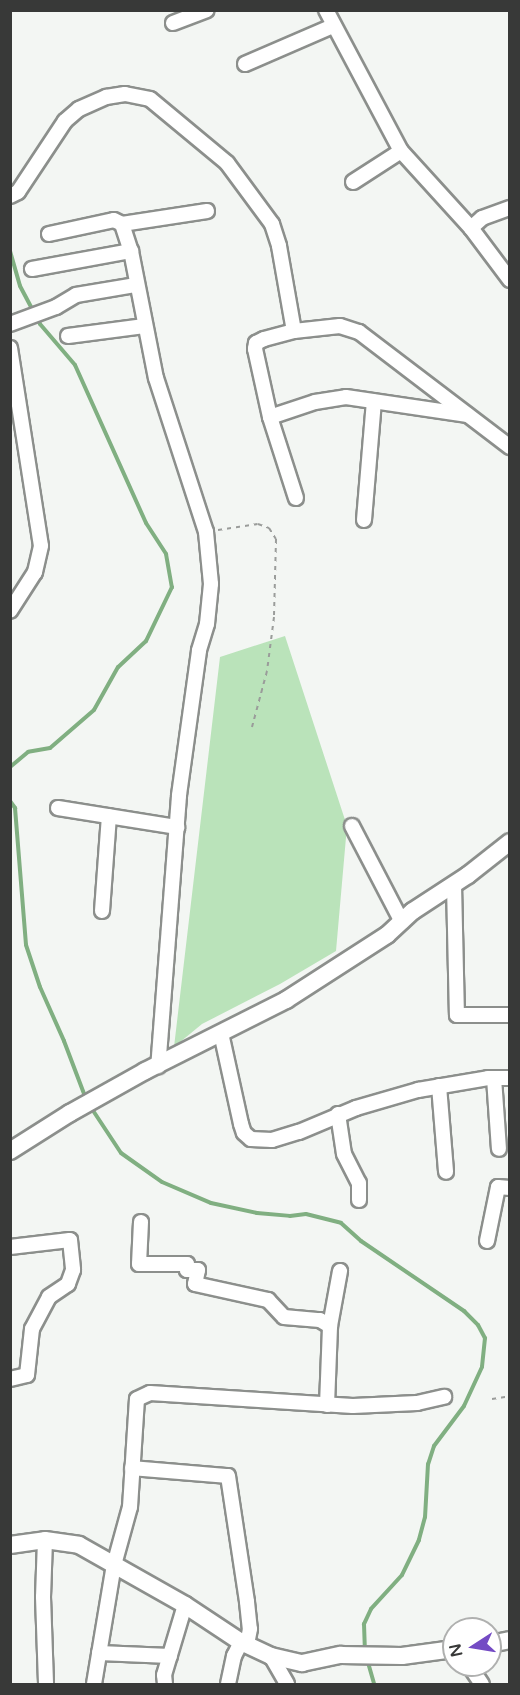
<!DOCTYPE html>
<style>
body{margin:0}
#map{position:relative;width:520px;height:1695px;overflow:hidden;background:#f3f6f3;font-family:"Varela Round",sans-serif}
div>[style]{position:absolute}
.green>*{inset:0;background:#bae3ba}
.stream>*{height:4px;margin:-2px;padding:0 2px;transform-origin:2px;border-radius:2px;background:#80af81}
.path>*{height:2px;margin-top:-1px;transform-origin:0;background:repeating-linear-gradient(90deg,#9a9c9a 0 4.5px,transparent 0 9px)}
.roads{filter:drop-shadow(2px 0 #8c8f8c) drop-shadow(-2px 0 #8c8f8c) drop-shadow(0 2px #8c8f8c) drop-shadow(0 -2px #8c8f8c)}
.minor>*{height:14px;margin:-7px;padding:0 7px;transform-origin:7px;border-radius:7px;background:#fff}
.tertiary>*{height:16px;margin:-8px;padding:0 8px;transform-origin:8px;border-radius:8px;background:#fff}
span{translate:-50% -50%;white-space:nowrap;text-align:center;line-height:1.15;-webkit-text-stroke:6px #fff;paint-order:stroke}
.frame{position:absolute;inset:0;border:12px solid #383938;pointer-events:none}
.north{position:absolute;left:442px;top:1617px;width:60px;height:60px;box-sizing:border-box;background:#fff;border:2px solid #afb0af;border-radius:50%;rotate:258deg;font-size:16px;font-weight:700;line-height:24px;text-align:center;color:#383938}
.north::after{content:'';display:block;margin:auto;width:21px;height:27px;background:#744bc4;clip-path:polygon(50% 0,100% 100%,50% 72%,0 100%)}
</style>
<div id="map">
<div class="green">
<div style="clip-path:polygon(285px 636px,347px 826px,336px 951px,280px 984px,202px 1024px,174px 1047px,220px 657px)"></div>
</div>
<div class="stream">
<div style="left:10px;top:251px;width:36px;rotate:74deg"></div>
<div style="left:20px;top:286px;width:43px;rotate:62.2deg"></div>
<div style="left:40px;top:324px;width:54px;rotate:49.5deg"></div>
<div style="left:75px;top:365px;width:173px;rotate:65.8deg"></div>
<div style="left:146px;top:523px;width:37px;rotate:57deg"></div>
<div style="left:166px;top:554px;width:34px;rotate:80deg"></div>
<div style="left:172px;top:587px;width:60px;rotate:115.7deg"></div>
<div style="left:146px;top:641px;width:38px;rotate:137deg"></div>
<div style="left:118px;top:667px;width:49px;rotate:119.2deg"></div>
<div style="left:94px;top:710px;width:58px;rotate:139.2deg"></div>
<div style="left:50px;top:748px;width:22px;rotate:170deg"></div>
<div style="left:28px;top:752px;width:23px;rotate:140deg"></div>
<div style="left:10px;top:801px;width:9px;rotate:54deg"></div>
<div style="left:15px;top:808px;width:137px;rotate:85.4deg"></div>
<div style="left:26px;top:945px;width:44px;rotate:71.6deg"></div>
<div style="left:40px;top:987px;width:59px;rotate:66deg"></div>
<div style="left:64px;top:1041px;width:62px;rotate:69.2deg"></div>
<div style="left:90px;top:1106px;width:56px;rotate:56.6deg"></div>
<div style="left:121px;top:1153px;width:50px;rotate:35.3deg"></div>
<div style="left:162px;top:1182px;width:53px;rotate:23.2deg"></div>
<div style="left:211px;top:1203px;width:47px;rotate:12.3deg"></div>
<div style="left:257px;top:1213px;width:33px;rotate:5deg"></div>
<div style="left:290px;top:1216px;width:16px;rotate:-7deg"></div>
<div style="left:306px;top:1214px;width:36px;rotate:14deg"></div>
<div style="left:341px;top:1223px;width:27px;rotate:42deg"></div>
<div style="left:361px;top:1241px;width:125px;rotate:34.2deg"></div>
<div style="left:464px;top:1311px;width:20px;rotate:45deg"></div>
<div style="left:478px;top:1325px;width:15px;rotate:62deg"></div>
<div style="left:485px;top:1338px;width:29px;rotate:96deg"></div>
<div style="left:482px;top:1367px;width:43px;rotate:114.8deg"></div>
<div style="left:464px;top:1406px;width:50px;rotate:126.9deg"></div>
<div style="left:434px;top:1446px;width:19px;rotate:108deg"></div>
<div style="left:428px;top:1464px;width:53px;rotate:93.2deg"></div>
<div style="left:425px;top:1517px;width:24px;rotate:105deg"></div>
<div style="left:419px;top:1540px;width:39px;rotate:116deg"></div>
<div style="left:402px;top:1575px;width:46px;rotate:132.4deg"></div>
<div style="left:371px;top:1609px;width:17px;rotate:115deg"></div>
<div style="left:364px;top:1624px;width:28px;rotate:88deg"></div>
<div style="left:367px;top:1659px;width:26px;rotate:74deg"></div>
</div>
<div class="path">
<div style="left:218px;top:530px;width:40px;rotate:-8.5deg"></div>
<div style="left:258px;top:524px;width:12px;rotate:20deg"></div>
<div style="left:269px;top:528px;width:13px;rotate:58deg"></div>
<div style="left:276px;top:539px;width:78px;rotate:91.5deg"></div>
<div style="left:274px;top:617px;width:54px;rotate:97.4deg"></div>
<div style="left:267px;top:671px;width:58px;rotate:105deg"></div>
<div style="left:492px;top:1399px;width:18px;rotate:-9deg"></div>
</div>
<div class="roads">
<div class="minor">
<div style="left:326px;top:10px;width:160px;rotate:62deg"></div>
<div style="left:401px;top:151px;width:104px;rotate:47.7deg"></div>
<div style="left:471px;top:228px;width:65px;rotate:53.1deg"></div>
<div style="left:173px;top:23px;width:36px;rotate:-21deg"></div>
<div style="left:245px;top:64px;width:96px;rotate:-23.4deg"></div>
<div style="left:353px;top:182px;width:57px;rotate:-32.9deg"></div>
<div style="left:10px;top:196px;width:9px;rotate:-27deg"></div>
<div style="left:18px;top:192px;width:85px;rotate:-56.5deg"></div>
<div style="left:65px;top:121px;width:18px;rotate:-41deg"></div>
<div style="left:79px;top:109px;width:30px;rotate:-24deg"></div>
<div style="left:106px;top:97px;width:19px;rotate:-9deg"></div>
<div style="left:125px;top:94px;width:25px;rotate:11deg"></div>
<div style="left:150px;top:99px;width:100px;rotate:39.7deg"></div>
<div style="left:227px;top:163px;width:76px;rotate:53.6deg"></div>
<div style="left:272px;top:224px;width:23px;rotate:72deg"></div>
<div style="left:279px;top:246px;width:86px;rotate:80deg"></div>
<div style="left:122px;top:224px;width:28px;rotate:72deg"></div>
<div style="left:131px;top:251px;width:129px;rotate:78.9deg"></div>
<div style="left:156px;top:378px;width:162px;rotate:72deg"></div>
<div style="left:206px;top:532px;width:52px;rotate:84.5deg"></div>
<div style="left:211px;top:584px;width:40px;rotate:95.7deg"></div>
<div style="left:207px;top:624px;width:28px;rotate:107deg"></div>
<div style="left:199px;top:651px;width:146px;rotate:97.9deg"></div>
<div style="left:179px;top:796px;width:271px;rotate:94.4deg"></div>
<div style="left:471px;top:228px;width:15px;rotate:-42deg"></div>
<div style="left:482px;top:218px;width:30px;rotate:-20deg"></div>
<div style="left:49px;top:234px;width:66px;rotate:-12.2deg"></div>
<div style="left:114px;top:220px;width:9px;rotate:27deg"></div>
<div style="left:122px;top:224px;width:86px;rotate:-8.7deg"></div>
<div style="left:32px;top:269px;width:101px;rotate:-10.3deg"></div>
<div style="left:10px;top:324px;width:49px;rotate:-20.3deg"></div>
<div style="left:56px;top:307px;width:23px;rotate:-31deg"></div>
<div style="left:76px;top:295px;width:61px;rotate:-9.5deg"></div>
<div style="left:68px;top:336px;width:77px;rotate:-7.5deg"></div>
<div style="left:10px;top:348px;width:200px;rotate:81.1deg"></div>
<div style="left:41px;top:546px;width:27px;rotate:103deg"></div>
<div style="left:35px;top:572px;width:46px;rotate:122.7deg"></div>
<div style="left:270px;top:417px;width:47px;rotate:-18.4deg"></div>
<div style="left:315px;top:402px;width:31px;rotate:-9deg"></div>
<div style="left:346px;top:397px;width:123px;rotate:8.4deg"></div>
<div style="left:296px;top:498px;width:85px;rotate:-107.8deg"></div>
<div style="left:270px;top:417px;width:70px;rotate:-102.4deg"></div>
<div style="left:255px;top:349px;width:6px;rotate:-81deg"></div>
<div style="left:256px;top:343px;width:9px;rotate:-27deg"></div>
<div style="left:264px;top:339px;width:31px;rotate:-15deg"></div>
<div style="left:294px;top:331px;width:46px;rotate:-6.2deg"></div>
<div style="left:340px;top:326px;width:20px;rotate:18deg"></div>
<div style="left:359px;top:332px;width:190px;rotate:37.3deg"></div>
<div style="left:364px;top:520px;width:119px;rotate:-85.2deg"></div>
<div style="left:58px;top:808px;width:121px;rotate:9.1deg"></div>
<div style="left:352px;top:826px;width:108px;rotate:62.5deg"></div>
<div style="left:454px;top:885px;width:130px;rotate:88.7deg"></div>
<div style="left:457px;top:1015px;width:53px"></div>
<div style="left:102px;top:911px;width:95px;rotate:-85.8deg"></div>
<div style="left:221px;top:1033px;width:93px;rotate:77.6deg"></div>
<div style="left:241px;top:1124px;width:9px;rotate:72deg"></div>
<div style="left:244px;top:1133px;width:9px;rotate:41deg"></div>
<div style="left:251px;top:1139px;width:21px;rotate:3deg"></div>
<div style="left:272px;top:1140px;width:28px;rotate:-17deg"></div>
<div style="left:299px;top:1132px;width:62px;rotate:-22.8deg"></div>
<div style="left:356px;top:1108px;width:65px;rotate:-16.2deg"></div>
<div style="left:418px;top:1090px;width:71px;rotate:-9.7deg"></div>
<div style="left:488px;top:1078px;width:22px"></div>
<div style="left:494px;top:1078px;width:71px;rotate:86deg"></div>
<div style="left:439px;top:1086px;width:86px;rotate:85.3deg"></div>
<div style="left:338px;top:1114px;width:40px;rotate:81.5deg"></div>
<div style="left:344px;top:1154px;width:33px;rotate:63deg"></div>
<div style="left:359px;top:1183px;width:17px;rotate:90deg"></div>
<div style="left:141px;top:1222px;width:42px;rotate:92.7deg"></div>
<div style="left:139px;top:1264px;width:48px"></div>
<div style="left:187px;top:1264px;width:6px;rotate:90deg"></div>
<div style="left:187px;top:1270px;width:11px"></div>
<div style="left:198px;top:1270px;width:14px;rotate:102deg"></div>
<div style="left:195px;top:1284px;width:75px;rotate:12.4deg"></div>
<div style="left:268px;top:1300px;width:23px;rotate:47deg"></div>
<div style="left:284px;top:1317px;width:36px;rotate:5deg"></div>
<div style="left:320px;top:1320px;width:12px;rotate:31deg"></div>
<div style="left:487px;top:1241px;width:55px;rotate:-78.5deg"></div>
<div style="left:498px;top:1187px;width:12px;rotate:5deg"></div>
<div style="left:10px;top:1247px;width:60px;rotate:-6.7deg"></div>
<div style="left:70px;top:1240px;width:30px;rotate:84deg"></div>
<div style="left:73px;top:1270px;width:15px;rotate:110deg"></div>
<div style="left:68px;top:1284px;width:23px;rotate:146deg"></div>
<div style="left:49px;top:1297px;width:36px;rotate:118deg"></div>
<div style="left:32px;top:1329px;width:46px;rotate:96.2deg"></div>
<div style="left:27px;top:1375px;width:17px;rotate:167deg"></div>
<div style="left:327px;top:1405px;width:79px;rotate:-87.8deg"></div>
<div style="left:330px;top:1326px;width:56px;rotate:-79.7deg"></div>
<div style="left:132px;top:1468px;width:96px;rotate:4.8deg"></div>
<div style="left:228px;top:1476px;width:127px;rotate:81.4deg"></div>
<div style="left:247px;top:1602px;width:27px;rotate:84deg"></div>
<div style="left:250px;top:1629px;width:16px;rotate:101deg"></div>
<div style="left:45px;top:1540px;width:57px;rotate:92deg"></div>
<div style="left:43px;top:1597px;width:87px;rotate:88deg"></div>
<div style="left:99px;top:1653px;width:71px;rotate:2.4deg"></div>
<div style="left:271px;top:1656px;width:32px;rotate:60deg"></div>
<div style="left:469px;top:1665px;width:23px;rotate:56deg"></div>
<div style="left:94px;top:1684px;width:121px;rotate:-80.5deg"></div>
<div style="left:114px;top:1565px;width:60px;rotate:-74.6deg"></div>
<div style="left:130px;top:1507px;width:108px;rotate:-86.3deg"></div>
<div style="left:137px;top:1399px;width:14px;rotate:-25deg"></div>
<div style="left:150px;top:1393px;width:203px;rotate:3.7deg"></div>
<div style="left:353px;top:1406px;width:64px;rotate:-2.7deg"></div>
<div style="left:417px;top:1403px;width:28px;rotate:-13deg"></div>
<div style="left:165px;top:1684px;width:9px;rotate:-96deg"></div>
<div style="left:164px;top:1675px;width:73px;rotate:-73.3deg"></div>
<div style="left:228px;top:1684px;width:29px;rotate:-78deg"></div>
<div style="left:234px;top:1656px;width:16px;rotate:-63deg"></div>
</div>
<div class="tertiary">
<div style="left:10px;top:1151px;width:71px;rotate:-32.3deg"></div>
<div style="left:70px;top:1113px;width:86px;rotate:-29.2deg"></div>
<div style="left:145px;top:1071px;width:158px;rotate:-26.7deg"></div>
<div style="left:286px;top:1000px;width:120px;rotate:-32.8deg"></div>
<div style="left:387px;top:935px;width:35px;rotate:-43deg"></div>
<div style="left:413px;top:911px;width:66px;rotate:-33.2deg"></div>
<div style="left:468px;top:875px;width:53px;rotate:-38.2deg"></div>
<div style="left:10px;top:1545px;width:35px;rotate:-8deg"></div>
<div style="left:45px;top:1540px;width:34px;rotate:8deg"></div>
<div style="left:79px;top:1545px;width:122px;rotate:29.5deg"></div>
<div style="left:185px;top:1605px;width:67px;rotate:33.5deg"></div>
<div style="left:241px;top:1642px;width:33px;rotate:25deg"></div>
<div style="left:271px;top:1656px;width:32px;rotate:13deg"></div>
<div style="left:302px;top:1663px;width:40px;rotate:-12deg"></div>
<div style="left:341px;top:1655px;width:61px;rotate:0.9deg"></div>
<div style="left:402px;top:1656px;width:52px;rotate:-7.7deg"></div>
<div style="left:490px;top:1644px;width:20px;rotate:-11deg"></div>
</div>
</div>
<div class="frame"></div>
<div class="north">N</div>
</div>
